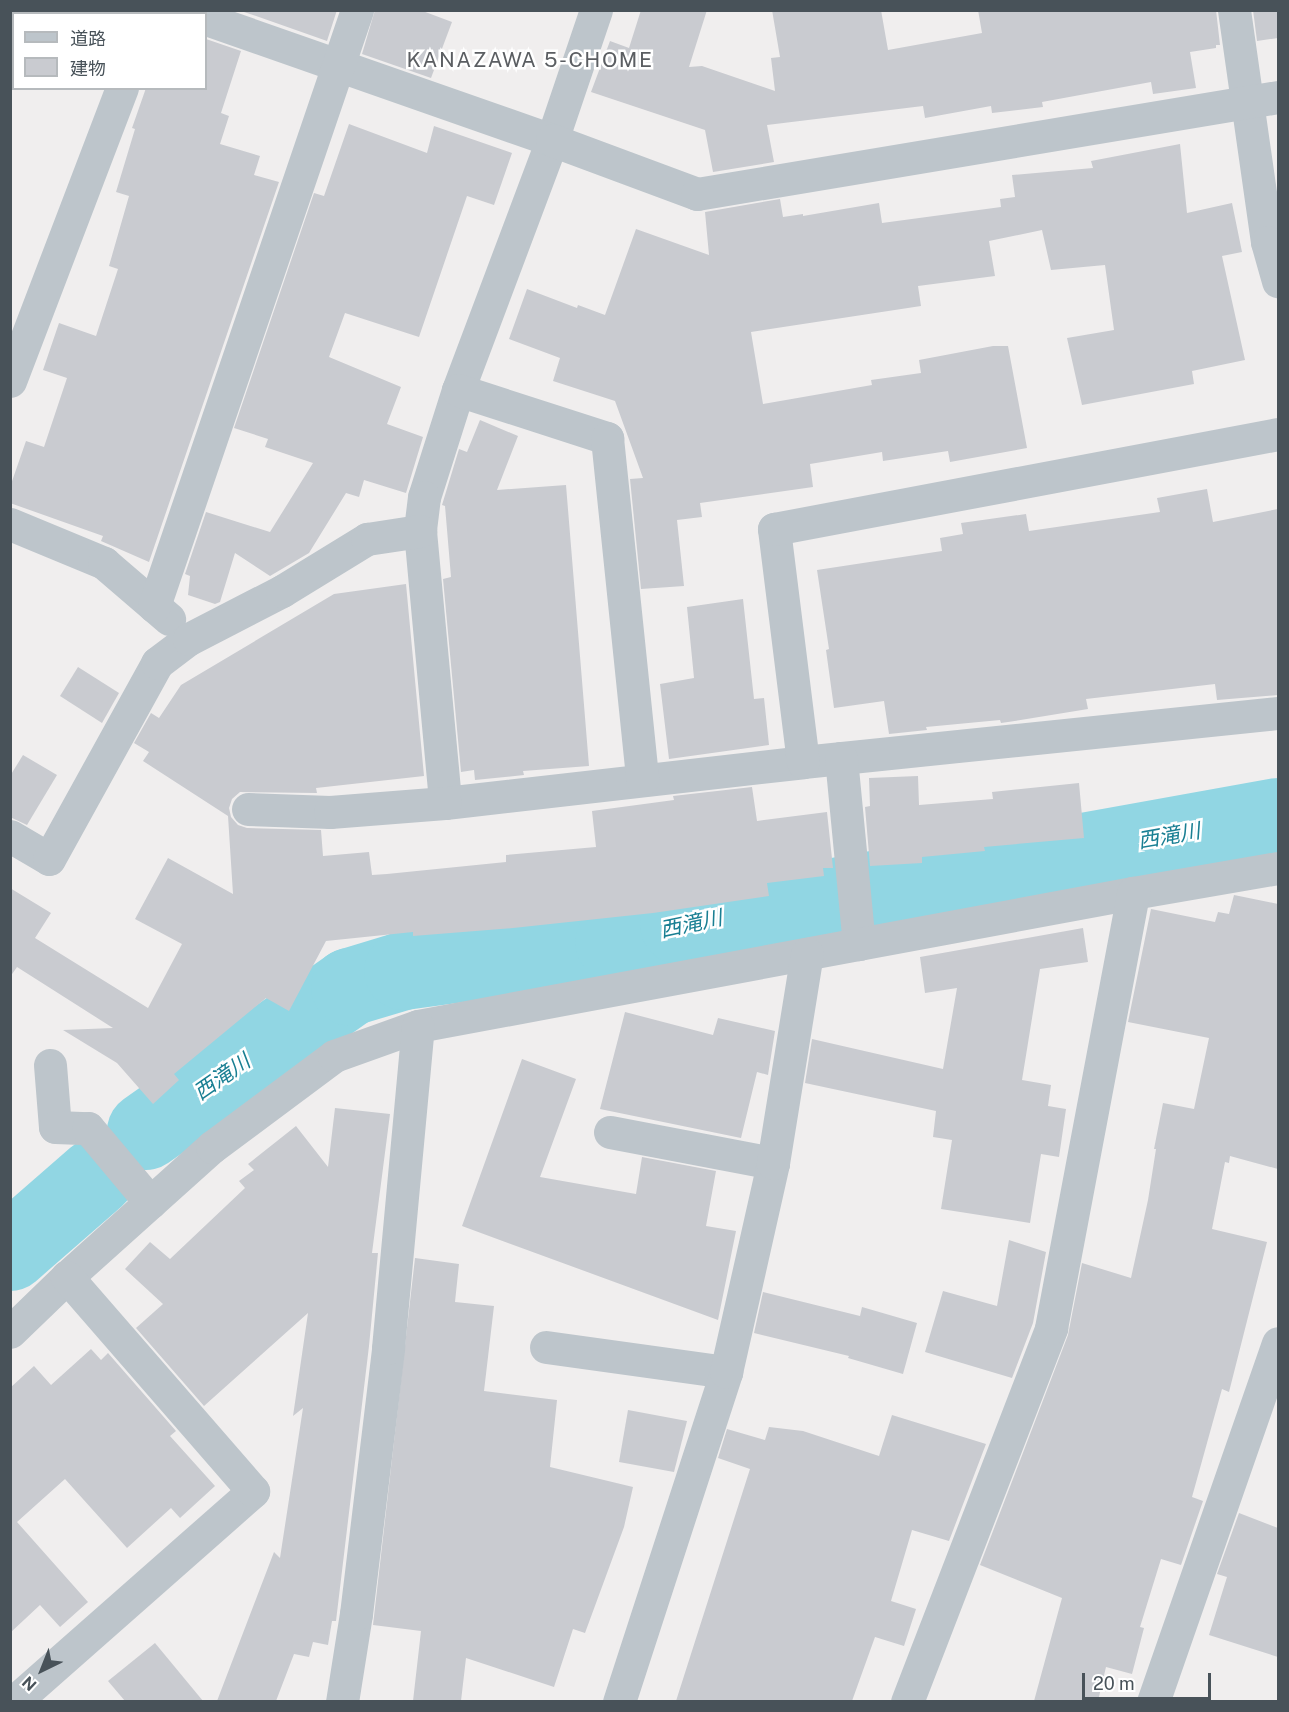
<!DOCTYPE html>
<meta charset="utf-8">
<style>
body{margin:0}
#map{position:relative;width:1289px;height:1712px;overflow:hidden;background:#f0eeee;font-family:"Public Sans","Noto Sans JP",sans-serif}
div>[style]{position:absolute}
.river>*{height:78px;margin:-39px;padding:0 39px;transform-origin:39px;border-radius:39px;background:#91d6e3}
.building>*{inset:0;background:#c9cbd0}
.minor>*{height:33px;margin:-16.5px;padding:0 16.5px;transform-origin:16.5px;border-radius:16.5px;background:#bdc5cb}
span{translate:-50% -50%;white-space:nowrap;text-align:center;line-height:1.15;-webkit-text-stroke:5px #fff;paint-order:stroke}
.neighbourhood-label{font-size:21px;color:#5b5e62;letter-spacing:1.5px}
.water-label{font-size:21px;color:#197f93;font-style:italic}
.frame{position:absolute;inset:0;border:12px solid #485259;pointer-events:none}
.legend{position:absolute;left:12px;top:12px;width:195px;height:78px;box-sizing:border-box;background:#fff;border:2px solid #b6babd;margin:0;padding:8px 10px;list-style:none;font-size:18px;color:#485259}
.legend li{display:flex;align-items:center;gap:12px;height:30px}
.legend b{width:30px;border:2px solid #b6babd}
.north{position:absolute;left:12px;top:1640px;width:60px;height:60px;-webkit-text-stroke:4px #fff;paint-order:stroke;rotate:223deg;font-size:16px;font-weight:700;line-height:24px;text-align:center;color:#485259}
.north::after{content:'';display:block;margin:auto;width:21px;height:27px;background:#485259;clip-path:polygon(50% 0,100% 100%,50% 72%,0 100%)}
.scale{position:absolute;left:1082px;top:1673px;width:129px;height:27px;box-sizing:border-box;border:3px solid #485259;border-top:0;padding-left:8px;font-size:18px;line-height:21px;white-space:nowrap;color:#485259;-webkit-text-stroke:4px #fff;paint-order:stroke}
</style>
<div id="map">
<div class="river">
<div style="left:146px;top:1131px;width:250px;rotate:-35.2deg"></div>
<div style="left:350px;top:987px;width:55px;rotate:-16.8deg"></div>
<div style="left:403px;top:971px;width:213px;rotate:-7.8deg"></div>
<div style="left:614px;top:942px;width:67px;rotate:-14.7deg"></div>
<div style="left:679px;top:925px;width:609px;rotate:-10.22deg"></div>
<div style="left:10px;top:1252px;width:114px;rotate:-41.1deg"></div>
</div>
<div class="building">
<div style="clip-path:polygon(238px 10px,337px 10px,327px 41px,253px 15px,254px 11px,253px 15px)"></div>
<div style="clip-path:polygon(375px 10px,420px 10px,452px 22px,431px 78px,362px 54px)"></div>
<div style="clip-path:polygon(641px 10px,707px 10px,689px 67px,702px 66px,775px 91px,771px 58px,780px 57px,772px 10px,881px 10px,888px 50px,982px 33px,978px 10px,1216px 10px,1220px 45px,1216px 45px,1216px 48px,1190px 52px,1196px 88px,1153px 94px,1151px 82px,1042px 102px,1043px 107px,992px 113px,991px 106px,925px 118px,923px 106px,767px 125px,774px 162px,713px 172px,705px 130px,591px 92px,610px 41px,629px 48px)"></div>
<div style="clip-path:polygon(1253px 10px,1278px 10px,1278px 38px,1257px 41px)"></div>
<div style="clip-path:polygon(206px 39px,241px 51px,221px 113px,229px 116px,220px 144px,260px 156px,254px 175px,279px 182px,149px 562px,101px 541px,103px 536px,10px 503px,10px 487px,26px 441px,44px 447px,67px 378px,43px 370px,59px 323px,96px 336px,118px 269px,109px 266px,129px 196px,116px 192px,135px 129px,132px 128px,146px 88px,206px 88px)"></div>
<div style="clip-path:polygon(349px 124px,427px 153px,434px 126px,512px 153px,494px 205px,467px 196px,419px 337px,345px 313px,329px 357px,401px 387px,387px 424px,423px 437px,406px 493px,364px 480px,359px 497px,346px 493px,309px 553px,270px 576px,235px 553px,220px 602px,215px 604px,188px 595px,190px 576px,185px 574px,206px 512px,270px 532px,313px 463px,265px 447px,268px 439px,234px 428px,314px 193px,324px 196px)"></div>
<div style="clip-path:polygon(1180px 144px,1187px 213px,1232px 203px,1242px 252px,1222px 256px,1245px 360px,1192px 371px,1194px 384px,1082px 405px,1067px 338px,1114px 330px,1105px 265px,1051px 270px,1042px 230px,989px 241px,995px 276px,918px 286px,921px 306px,751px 332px,763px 404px,872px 385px,871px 380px,921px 373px,919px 360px,993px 346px,1008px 346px,1027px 448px,950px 462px,948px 451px,883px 461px,882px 452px,810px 464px,813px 487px,700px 503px,702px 517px,677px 520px,684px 586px,641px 589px,630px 479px,643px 478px,615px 401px,553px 381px,560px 358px,509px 339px,527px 289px,577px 308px,578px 305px,605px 315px,636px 229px,709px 255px,705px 212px,780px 199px,783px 217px,803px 214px,803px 216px,879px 203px,882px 223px,1001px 207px,1000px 199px,1015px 197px,1012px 175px,1093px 168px,1091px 161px)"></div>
<div style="clip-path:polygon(480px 420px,518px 436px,497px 490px,566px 485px,589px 766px,523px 771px,524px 775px,475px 780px,474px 770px,461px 772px,443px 579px,451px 577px,445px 506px,442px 505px,459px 449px,467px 452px)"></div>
<div style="clip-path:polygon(1207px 489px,1213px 522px,1278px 509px,1278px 695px,1217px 700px,1215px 684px,1086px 699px,1088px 709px,1008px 722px,1001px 723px,1000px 720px,926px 727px,927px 730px,889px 734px,884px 701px,834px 708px,826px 650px,829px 649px,817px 570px,942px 551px,940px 538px,963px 534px,961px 523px,1026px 514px,1029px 531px,1160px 512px,1157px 498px)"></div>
<div style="clip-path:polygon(406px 584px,424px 776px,316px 788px,317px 793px,240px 792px,232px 799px,229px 808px,231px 817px,238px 825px,247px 828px,321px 830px,323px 856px,369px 852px,372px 875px,387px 874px,506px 862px,506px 855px,596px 847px,592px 811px,674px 800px,673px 796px,752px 787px,757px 821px,827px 812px,833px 868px,823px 868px,824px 876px,767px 883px,769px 896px,653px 913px,513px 928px,413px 936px,413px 932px,326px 941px,289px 1011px,266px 998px,174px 1074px,179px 1080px,153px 1104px,117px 1063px,63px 1030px,113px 1028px,17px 967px,10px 977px,10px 888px,51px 913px,35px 938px,148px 1008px,182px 944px,135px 919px,168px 858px,233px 894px,228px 816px,143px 761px,149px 752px,134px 743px,151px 713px,159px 718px,181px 685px,334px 594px)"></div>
<div style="clip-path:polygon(743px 599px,754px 699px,764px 698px,769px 745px,669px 759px,660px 684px,694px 678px,687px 607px)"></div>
<div style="clip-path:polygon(78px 667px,119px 693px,102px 723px,60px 696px)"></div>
<div style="clip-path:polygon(23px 755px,57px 775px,27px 825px,10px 817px,10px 776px)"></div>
<div style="clip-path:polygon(918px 776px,919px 805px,993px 799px,992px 792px,1079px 783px,1084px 838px,984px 847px,985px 851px,922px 857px,922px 863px,870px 866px,865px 807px,870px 806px,869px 778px)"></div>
<div style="clip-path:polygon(1234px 895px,1278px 904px,1278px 1169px,1230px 1156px,1229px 1163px,1225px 1162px,1212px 1229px,1267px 1242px,1229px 1392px,1222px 1389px,1192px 1497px,1203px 1501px,1181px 1565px,1161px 1559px,1140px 1627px,1144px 1628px,1132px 1674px,1106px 1667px,1098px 1701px,1034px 1701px,1062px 1598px,980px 1565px,1068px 1335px,1082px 1263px,1131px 1278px,1148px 1200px,1156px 1149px,1154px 1149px,1163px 1103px,1194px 1109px,1209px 1038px,1128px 1022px,1151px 909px,1215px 922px,1218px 912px,1229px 914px)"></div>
<div style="clip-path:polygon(1083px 928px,1088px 962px,1040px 969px,1022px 1080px,1051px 1085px,1048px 1106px,1066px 1109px,1059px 1157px,1041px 1154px,1030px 1223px,941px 1209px,952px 1140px,933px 1137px,936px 1111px,805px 1083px,812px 1039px,943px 1069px,957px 988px,925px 993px,920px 957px)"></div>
<div style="clip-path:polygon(625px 1012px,713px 1035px,718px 1018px,775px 1031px,768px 1075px,757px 1072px,741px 1138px,600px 1109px)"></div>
<div style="clip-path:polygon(522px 1059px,576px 1079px,540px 1177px,636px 1194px,642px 1157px,716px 1171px,706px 1226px,736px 1231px,718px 1320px,462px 1226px)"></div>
<div style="clip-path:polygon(335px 1108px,390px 1114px,372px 1253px,378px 1253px,369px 1346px,336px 1621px,332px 1621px,328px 1645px,313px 1642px,309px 1657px,294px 1654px,276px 1701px,217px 1701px,274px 1552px,280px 1558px,303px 1408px,293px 1416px,308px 1313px,204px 1406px,136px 1328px,163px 1304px,125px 1269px,150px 1242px,170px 1259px,245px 1188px,239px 1181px,254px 1170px,248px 1164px,296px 1126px,328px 1167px)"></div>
<div style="clip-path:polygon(1009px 1240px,1046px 1252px,1033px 1323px,1012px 1378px,925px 1352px,943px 1291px,997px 1306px)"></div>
<div style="clip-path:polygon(415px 1258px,459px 1264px,455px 1302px,494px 1306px,484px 1391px,557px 1400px,550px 1467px,633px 1487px,624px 1527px,585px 1633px,573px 1629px,554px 1687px,466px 1658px,461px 1701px,413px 1701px,421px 1631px,373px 1625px)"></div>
<div style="clip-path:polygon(763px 1292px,860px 1316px,862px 1307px,917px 1323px,903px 1374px,848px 1358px,849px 1356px,754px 1333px)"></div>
<div style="clip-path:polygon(91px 1349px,101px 1360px,108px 1353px,176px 1431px,170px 1436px,215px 1486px,180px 1518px,171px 1508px,127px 1548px,65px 1479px,17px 1522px,88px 1602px,60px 1627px,40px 1605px,10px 1633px,10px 1388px,34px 1366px,51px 1385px)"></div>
<div style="clip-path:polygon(628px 1410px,687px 1421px,674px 1472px,619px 1462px)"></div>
<div style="clip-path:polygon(892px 1415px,986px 1444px,949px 1541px,912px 1530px,891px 1601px,916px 1609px,904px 1646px,875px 1637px,852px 1701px,676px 1701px,750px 1469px,718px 1458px,727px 1429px,765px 1440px,769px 1427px,803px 1431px,879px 1456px)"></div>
<div style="clip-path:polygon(1239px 1513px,1278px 1528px,1278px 1657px,1209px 1635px,1227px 1577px,1217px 1574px)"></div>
<div style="clip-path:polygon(155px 1643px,203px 1701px,125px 1701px,108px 1681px)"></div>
</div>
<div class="minor">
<div style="left:180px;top:10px;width:10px;rotate:24deg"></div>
<div style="left:596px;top:10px;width:137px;rotate:108.7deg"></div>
<div style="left:552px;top:140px;width:267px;rotate:110.6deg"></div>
<div style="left:458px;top:390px;width:112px;rotate:107.6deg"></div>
<div style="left:424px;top:497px;width:34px;rotate:97deg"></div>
<div style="left:420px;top:531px;width:273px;rotate:84.7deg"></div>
<div style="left:445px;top:803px;width:360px;rotate:-6.5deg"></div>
<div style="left:803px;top:762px;width:478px;rotate:-5.9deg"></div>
<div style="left:1234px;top:10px;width:234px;rotate:81.9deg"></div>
<div style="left:1267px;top:242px;width:41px;rotate:74.2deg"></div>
<div style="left:150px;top:14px;width:4px;rotate:-76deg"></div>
<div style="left:206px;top:19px;width:367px;rotate:19.3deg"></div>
<div style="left:552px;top:140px;width:155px;rotate:20.4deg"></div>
<div style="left:697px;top:194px;width:589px;rotate:-9.48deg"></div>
<div style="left:10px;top:381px;width:314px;rotate:-69.1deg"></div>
<div style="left:458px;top:390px;width:157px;rotate:17.9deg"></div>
<div style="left:607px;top:438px;width:343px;rotate:84.1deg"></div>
<div style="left:10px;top:524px;width:102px;rotate:22.5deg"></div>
<div style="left:104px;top:563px;width:86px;rotate:40.7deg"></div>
<div style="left:154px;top:606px;width:630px;rotate:-71.19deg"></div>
<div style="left:841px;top:758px;width:187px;rotate:84.5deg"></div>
<div style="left:803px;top:762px;width:235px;rotate:-97.1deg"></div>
<div style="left:774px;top:529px;width:513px;rotate:-10.67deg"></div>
<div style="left:248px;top:809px;width:82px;rotate:2.1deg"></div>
<div style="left:330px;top:812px;width:115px;rotate:-4.5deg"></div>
<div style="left:10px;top:836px;width:45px;rotate:30.5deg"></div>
<div style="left:49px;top:859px;width:224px;rotate:-61.1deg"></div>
<div style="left:157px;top:663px;width:40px;rotate:-37deg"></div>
<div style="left:189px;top:639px;width:105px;rotate:-27.3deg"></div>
<div style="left:282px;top:591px;width:100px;rotate:-31.5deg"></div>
<div style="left:367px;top:539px;width:54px;rotate:-8.6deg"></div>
<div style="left:50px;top:1065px;width:62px;rotate:85.4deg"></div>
<div style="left:55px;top:1127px;width:33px;rotate:2deg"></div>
<div style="left:88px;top:1128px;width:97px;rotate:50deg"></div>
<div style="left:610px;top:1132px;width:166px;rotate:10.8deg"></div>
<div style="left:10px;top:1332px;width:79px;rotate:-44deg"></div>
<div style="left:67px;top:1277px;width:195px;rotate:-41.9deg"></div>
<div style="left:212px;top:1147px;width:152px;rotate:-36.7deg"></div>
<div style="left:334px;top:1056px;width:89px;rotate:-19.7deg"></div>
<div style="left:418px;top:1026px;width:727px;rotate:-10.54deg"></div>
<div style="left:1133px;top:893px;width:147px;rotate:-9.8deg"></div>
<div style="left:546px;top:1347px;width:182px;rotate:7.9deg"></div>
<div style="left:14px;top:1702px;width:319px;rotate:-41.4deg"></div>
<div style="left:253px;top:1491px;width:284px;rotate:-131deg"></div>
<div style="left:342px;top:1702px;width:89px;rotate:-81deg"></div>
<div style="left:356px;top:1614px;width:268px;rotate:-83.1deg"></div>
<div style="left:388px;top:1348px;width:323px;rotate:-84.7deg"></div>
<div style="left:619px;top:1702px;width:347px;rotate:-72deg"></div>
<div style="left:726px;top:1372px;width:214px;rotate:-77.3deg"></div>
<div style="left:773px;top:1163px;width:212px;rotate:-80.8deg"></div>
<div style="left:907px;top:1702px;width:401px;rotate:-68.9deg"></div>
<div style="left:1051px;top:1328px;width:443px;rotate:-79.3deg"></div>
<div style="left:1153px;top:1702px;width:380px;rotate:-70.8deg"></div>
</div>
<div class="neighbourhood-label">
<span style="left:530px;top:60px">KANAZAWA 5-CHOME</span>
</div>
<div class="water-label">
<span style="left:1169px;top:836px;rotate:-10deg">西滝川</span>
<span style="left:691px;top:924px;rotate:-12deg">西滝川</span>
<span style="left:222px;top:1077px;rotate:-35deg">西滝川</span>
</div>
<div class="frame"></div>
<ul class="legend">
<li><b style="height:8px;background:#bdc5cb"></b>道路</li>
<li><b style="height:16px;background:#c9cbd0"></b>建物</li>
</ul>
<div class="north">N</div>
<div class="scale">20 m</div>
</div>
